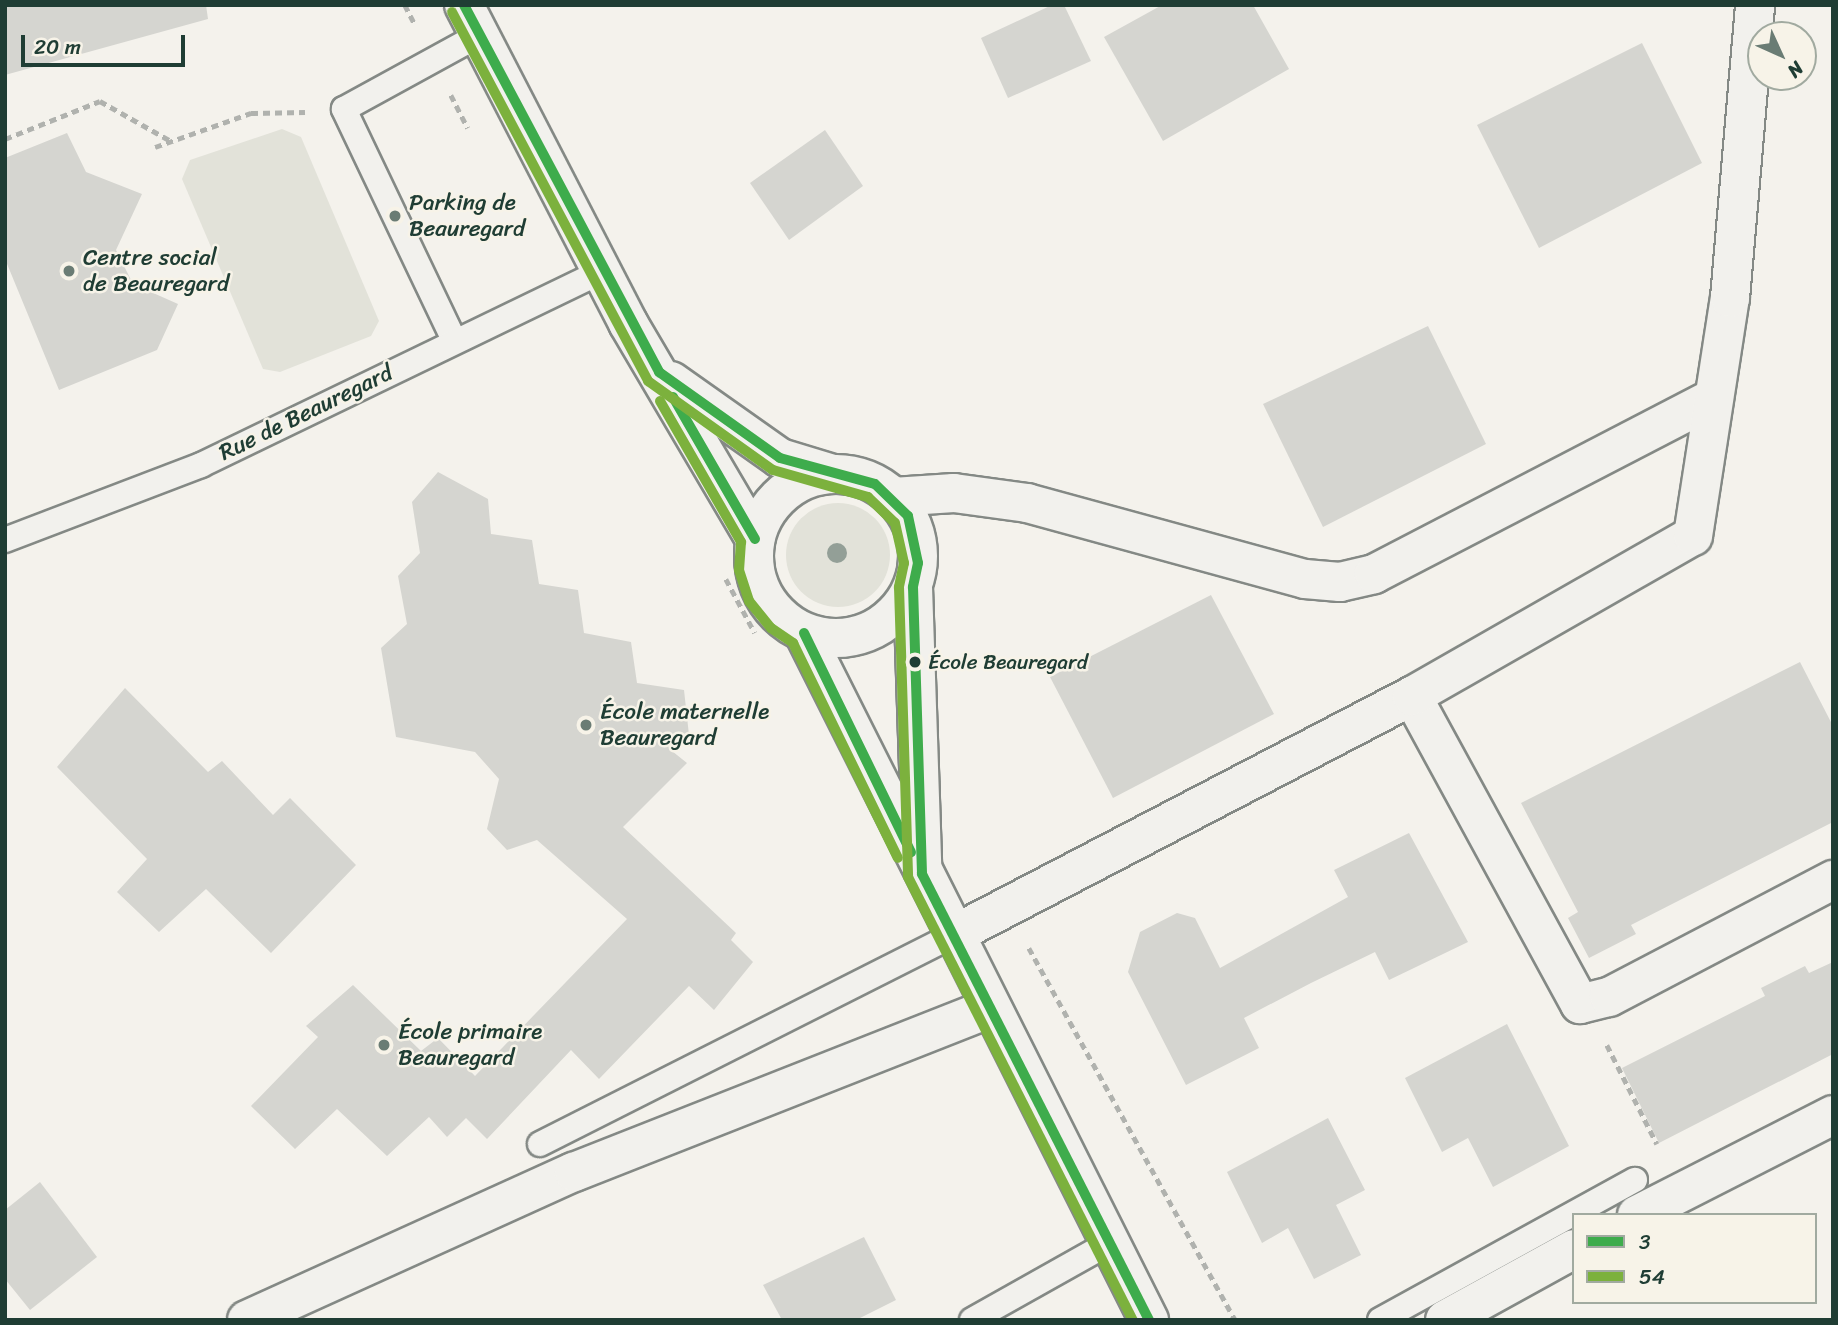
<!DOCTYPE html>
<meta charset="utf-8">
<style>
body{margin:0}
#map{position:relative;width:1838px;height:1325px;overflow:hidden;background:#f4f2ec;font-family:Sriracha,sans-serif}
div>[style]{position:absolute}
.green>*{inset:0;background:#e2e2d9}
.round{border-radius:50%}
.building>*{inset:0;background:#d5d5d0}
.path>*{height:4.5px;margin-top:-2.25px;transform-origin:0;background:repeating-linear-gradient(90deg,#b0b2ae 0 7px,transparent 0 12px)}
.roads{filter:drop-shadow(2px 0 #848985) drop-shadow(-2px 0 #848985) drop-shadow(0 2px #848985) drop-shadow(0 -2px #848985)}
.lane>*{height:24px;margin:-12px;padding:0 12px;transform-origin:12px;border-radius:12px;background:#f2f1ed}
.street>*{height:38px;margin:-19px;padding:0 19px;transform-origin:19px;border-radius:19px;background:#f2f1ed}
.secondary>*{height:38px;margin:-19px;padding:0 19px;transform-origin:19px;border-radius:19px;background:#f2f1ed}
.secondary>.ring{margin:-19px;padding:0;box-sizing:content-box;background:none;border:38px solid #f2f1ed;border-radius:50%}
.bus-1>*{height:10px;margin:-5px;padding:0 5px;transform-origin:5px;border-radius:5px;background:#3eac4c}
.bus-2>*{height:10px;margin:-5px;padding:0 5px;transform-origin:5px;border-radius:5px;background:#7cb13d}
.trees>*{width:20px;height:20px;margin:-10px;border-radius:50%;background:#939f97}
.dots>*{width:19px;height:19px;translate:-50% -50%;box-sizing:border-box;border:4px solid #f7f3e8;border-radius:50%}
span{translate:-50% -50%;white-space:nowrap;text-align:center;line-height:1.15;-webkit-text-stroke:5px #f7f3e8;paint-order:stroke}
.bus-label{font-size:21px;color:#1f3d34}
.left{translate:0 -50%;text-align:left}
.poi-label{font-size:23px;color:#1f3d34}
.street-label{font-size:23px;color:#1f3d34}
.frame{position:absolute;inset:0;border:7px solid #1f3d34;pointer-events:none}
.legend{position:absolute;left:1572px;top:1213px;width:245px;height:91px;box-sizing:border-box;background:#f7f3e8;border:2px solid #a1aaa0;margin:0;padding:9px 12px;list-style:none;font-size:21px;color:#1f3d34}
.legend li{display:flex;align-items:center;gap:14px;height:35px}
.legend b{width:35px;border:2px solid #a1aaa0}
.north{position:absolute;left:1747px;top:21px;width:70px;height:70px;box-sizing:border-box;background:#f7f3e8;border:2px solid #a1aaa0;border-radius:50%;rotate:135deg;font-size:19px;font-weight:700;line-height:28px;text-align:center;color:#1f3d34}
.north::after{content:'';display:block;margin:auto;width:24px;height:32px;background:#6a7c74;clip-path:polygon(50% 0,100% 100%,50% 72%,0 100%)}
.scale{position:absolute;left:21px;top:35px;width:164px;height:32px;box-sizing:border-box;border:4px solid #1f3d34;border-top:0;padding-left:9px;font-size:21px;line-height:24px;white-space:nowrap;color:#1f3d34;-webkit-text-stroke:5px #f7f3e8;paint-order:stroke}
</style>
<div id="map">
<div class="green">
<div style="clip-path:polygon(282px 129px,301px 137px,379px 321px,371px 336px,280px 372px,263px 369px,182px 179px,190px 160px)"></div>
<div class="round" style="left:786px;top:503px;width:104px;height:104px"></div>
</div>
<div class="building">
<div style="clip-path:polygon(5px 5px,206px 5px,208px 19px,5px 75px)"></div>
<div style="clip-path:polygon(1052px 5px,1064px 5px,1091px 61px,1008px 98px,981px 38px)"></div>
<div style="clip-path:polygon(1162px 5px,1253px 5px,1289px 69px,1163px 141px,1104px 37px)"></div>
<div style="clip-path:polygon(1642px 43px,1702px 163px,1539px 248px,1477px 125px)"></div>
<div style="clip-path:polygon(825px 130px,863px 186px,789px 240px,750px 183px)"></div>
<div style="clip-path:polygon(67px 133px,86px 172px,142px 194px,116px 250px,133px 284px,178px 304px,157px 350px,59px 390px,5px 259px,5px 158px)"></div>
<div style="clip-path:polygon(1428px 326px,1486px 444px,1323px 527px,1263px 404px)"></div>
<div style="clip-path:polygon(438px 472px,488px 499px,491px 534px,532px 540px,539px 584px,578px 590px,584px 633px,631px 642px,637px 683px,684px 690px,689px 735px,672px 751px,687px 763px,623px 827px,736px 933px,731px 940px,753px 962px,714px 1010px,689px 986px,599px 1079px,571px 1050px,487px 1139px,466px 1118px,447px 1137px,429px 1117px,387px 1156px,337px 1109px,295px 1149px,251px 1106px,318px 1037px,306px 1026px,353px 985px,421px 1051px,438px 1038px,475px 1076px,627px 919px,537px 840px,507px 850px,487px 829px,499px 779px,475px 752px,396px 737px,381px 648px,407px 624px,398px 576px,420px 553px,412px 502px)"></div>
<div style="clip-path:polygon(1211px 595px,1274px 714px,1113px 798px,1050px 677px)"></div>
<div style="clip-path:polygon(1800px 662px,1833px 726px,1833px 822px,1631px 925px,1636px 934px,1589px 958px,1568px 918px,1578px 912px,1521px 803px)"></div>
<div style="clip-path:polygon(125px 688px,208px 772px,222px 761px,273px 815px,290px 798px,356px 865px,271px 953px,206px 889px,159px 932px,117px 892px,147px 859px,57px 767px)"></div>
<div style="clip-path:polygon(1409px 833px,1468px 942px,1389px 980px,1375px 952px,1311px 983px,1244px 1018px,1259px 1048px,1186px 1085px,1128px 972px,1140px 932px,1177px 913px,1195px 918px,1220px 968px,1348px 897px,1334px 870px)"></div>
<div style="clip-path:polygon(1833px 962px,1833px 1054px,1659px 1143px,1622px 1068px,1765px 996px,1761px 988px,1805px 966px,1809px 973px)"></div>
<div style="clip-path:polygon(1507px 1024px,1569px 1146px,1493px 1187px,1468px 1138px,1442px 1152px,1405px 1078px)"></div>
<div style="clip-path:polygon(1328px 1118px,1365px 1190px,1336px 1205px,1361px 1255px,1314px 1279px,1288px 1228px,1262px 1243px,1227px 1172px)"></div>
<div style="clip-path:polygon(40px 1182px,97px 1257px,30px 1310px,5px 1279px,5px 1210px)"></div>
<div style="clip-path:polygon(864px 1237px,896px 1300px,856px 1320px,782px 1320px,763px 1285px)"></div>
</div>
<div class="path">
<div style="left:405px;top:5px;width:22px;rotate:63deg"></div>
<div style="left:451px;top:95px;width:37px;rotate:63deg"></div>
<div style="left:5px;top:139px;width:102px;rotate:-21.8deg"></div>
<div style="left:100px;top:101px;width:81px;rotate:29.4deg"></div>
<div style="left:155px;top:147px;width:102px;rotate:-19.5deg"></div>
<div style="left:251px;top:113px;width:54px;rotate:-1.1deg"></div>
<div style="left:726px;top:579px;width:61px;rotate:61.8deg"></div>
<div style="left:1029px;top:948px;width:425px;rotate:61deg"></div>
<div style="left:1607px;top:1045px;width:111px;rotate:63.2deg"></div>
</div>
<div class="roads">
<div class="lane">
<div style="left:454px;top:340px;width:256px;rotate:-115.5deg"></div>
<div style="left:344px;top:109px;width:154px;rotate:-28.7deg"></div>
<div style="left:5px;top:540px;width:210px;rotate:-20.9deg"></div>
<div style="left:201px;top:465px;width:443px;rotate:-25.8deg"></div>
<div style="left:540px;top:1144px;width:463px;rotate:-26.8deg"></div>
<div style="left:972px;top:1320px;width:157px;rotate:-29.3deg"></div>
<div style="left:1380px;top:1320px;width:291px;rotate:-28.8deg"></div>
</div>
<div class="street">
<div style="left:893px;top:497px;width:61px;rotate:-3.8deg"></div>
<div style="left:954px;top:493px;width:74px;rotate:7.8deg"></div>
<div style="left:1027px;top:503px;width:288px;rotate:15.3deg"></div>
<div style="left:1305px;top:579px;width:35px;rotate:5deg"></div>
<div style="left:1340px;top:582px;width:35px;rotate:-13deg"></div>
<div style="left:1374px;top:574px;width:382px;rotate:-27.4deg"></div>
<div style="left:1412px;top:696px;width:351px;rotate:61.4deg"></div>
<div style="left:1580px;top:1004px;width:30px;rotate:-14deg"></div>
<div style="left:1609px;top:997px;width:253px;rotate:-27.6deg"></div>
<div style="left:953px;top:935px;width:517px;rotate:-27.51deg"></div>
<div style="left:1412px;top:696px;width:323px;rotate:-29.7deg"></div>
<div style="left:1693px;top:536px;width:241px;rotate:-81.2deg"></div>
<div style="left:1730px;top:298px;width:294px;rotate:-85.1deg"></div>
<div style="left:1637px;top:1215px;width:220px;rotate:-27deg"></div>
<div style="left:247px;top:1320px;width:359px;rotate:-24.4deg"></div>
<div style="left:574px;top:1172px;width:447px;rotate:-21.5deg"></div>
<div style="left:1445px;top:1320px;width:147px;rotate:-28.8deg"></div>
</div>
<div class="secondary">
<div style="left:464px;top:5px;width:358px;rotate:62.7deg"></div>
<div style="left:628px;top:323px;width:251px;rotate:59.5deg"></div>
<div style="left:671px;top:381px;width:133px;rotate:35.2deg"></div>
<div style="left:780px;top:458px;width:55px;rotate:16.8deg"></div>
<div class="ring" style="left:754px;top:474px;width:126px;height:126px"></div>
<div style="left:913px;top:587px;width:277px;rotate:88.1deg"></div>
<div style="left:804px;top:633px;width:769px;rotate:63.33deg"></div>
</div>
</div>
<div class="bus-1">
<div style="left:464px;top:5px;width:416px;rotate:62deg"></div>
<div style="left:659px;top:372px;width:148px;rotate:35.4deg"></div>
<div style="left:780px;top:458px;width:98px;rotate:15.3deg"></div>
<div style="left:875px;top:484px;width:46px;rotate:44.1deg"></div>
<div style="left:908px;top:516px;width:48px;rotate:78deg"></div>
<div style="left:918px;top:563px;width:25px;rotate:102deg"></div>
<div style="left:913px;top:587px;width:287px;rotate:88.2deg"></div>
<div style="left:922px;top:874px;width:500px;rotate:63.03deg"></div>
<div style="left:673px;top:397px;width:164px;rotate:60deg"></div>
<div style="left:804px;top:633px;width:244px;rotate:64deg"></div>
</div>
<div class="bus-2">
<div style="left:452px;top:12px;width:418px;rotate:62deg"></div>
<div style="left:648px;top:381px;width:153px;rotate:35.5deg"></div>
<div style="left:773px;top:470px;width:99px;rotate:15.9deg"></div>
<div style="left:868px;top:497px;width:37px;rotate:44deg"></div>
<div style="left:895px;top:523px;width:41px;rotate:77.3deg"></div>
<div style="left:904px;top:563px;width:25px;rotate:102deg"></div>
<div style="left:899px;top:587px;width:290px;rotate:88.2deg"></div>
<div style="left:908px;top:877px;width:497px;rotate:63.1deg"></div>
<div style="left:660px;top:401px;width:163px;rotate:60.1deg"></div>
<div style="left:741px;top:542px;width:28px;rotate:94deg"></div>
<div style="left:739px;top:570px;width:33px;rotate:72deg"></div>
<div style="left:749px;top:601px;width:35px;rotate:51deg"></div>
<div style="left:771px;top:628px;width:27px;rotate:34deg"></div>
<div style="left:793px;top:643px;width:239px;rotate:64deg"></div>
</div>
<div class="trees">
<div style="left:837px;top:553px"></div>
</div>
<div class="dots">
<div style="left:395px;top:216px;background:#6a7c74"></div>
<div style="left:69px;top:271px;background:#6a7c74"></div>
<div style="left:915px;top:662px;background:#1f3d34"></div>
<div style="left:586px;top:725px;background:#6a7c74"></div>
<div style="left:384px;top:1045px;background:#6a7c74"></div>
</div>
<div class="bus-label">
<span class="left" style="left:928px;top:662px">École Beauregard</span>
</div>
<div class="poi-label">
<span class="left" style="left:409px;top:216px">Parking de<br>Beauregard</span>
<span class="left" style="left:83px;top:271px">Centre social<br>de Beauregard</span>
<span class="left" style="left:600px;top:725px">École maternelle<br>Beauregard</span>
<span class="left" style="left:398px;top:1045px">École primaire<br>Beauregard</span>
</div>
<div class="street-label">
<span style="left:306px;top:413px;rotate:-26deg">Rue de Beauregard</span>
</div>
<div class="frame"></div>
<ul class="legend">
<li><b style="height:9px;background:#3eac4c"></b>3</li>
<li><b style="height:9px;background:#7cb13d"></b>54</li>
</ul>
<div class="north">N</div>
<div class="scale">20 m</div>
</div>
